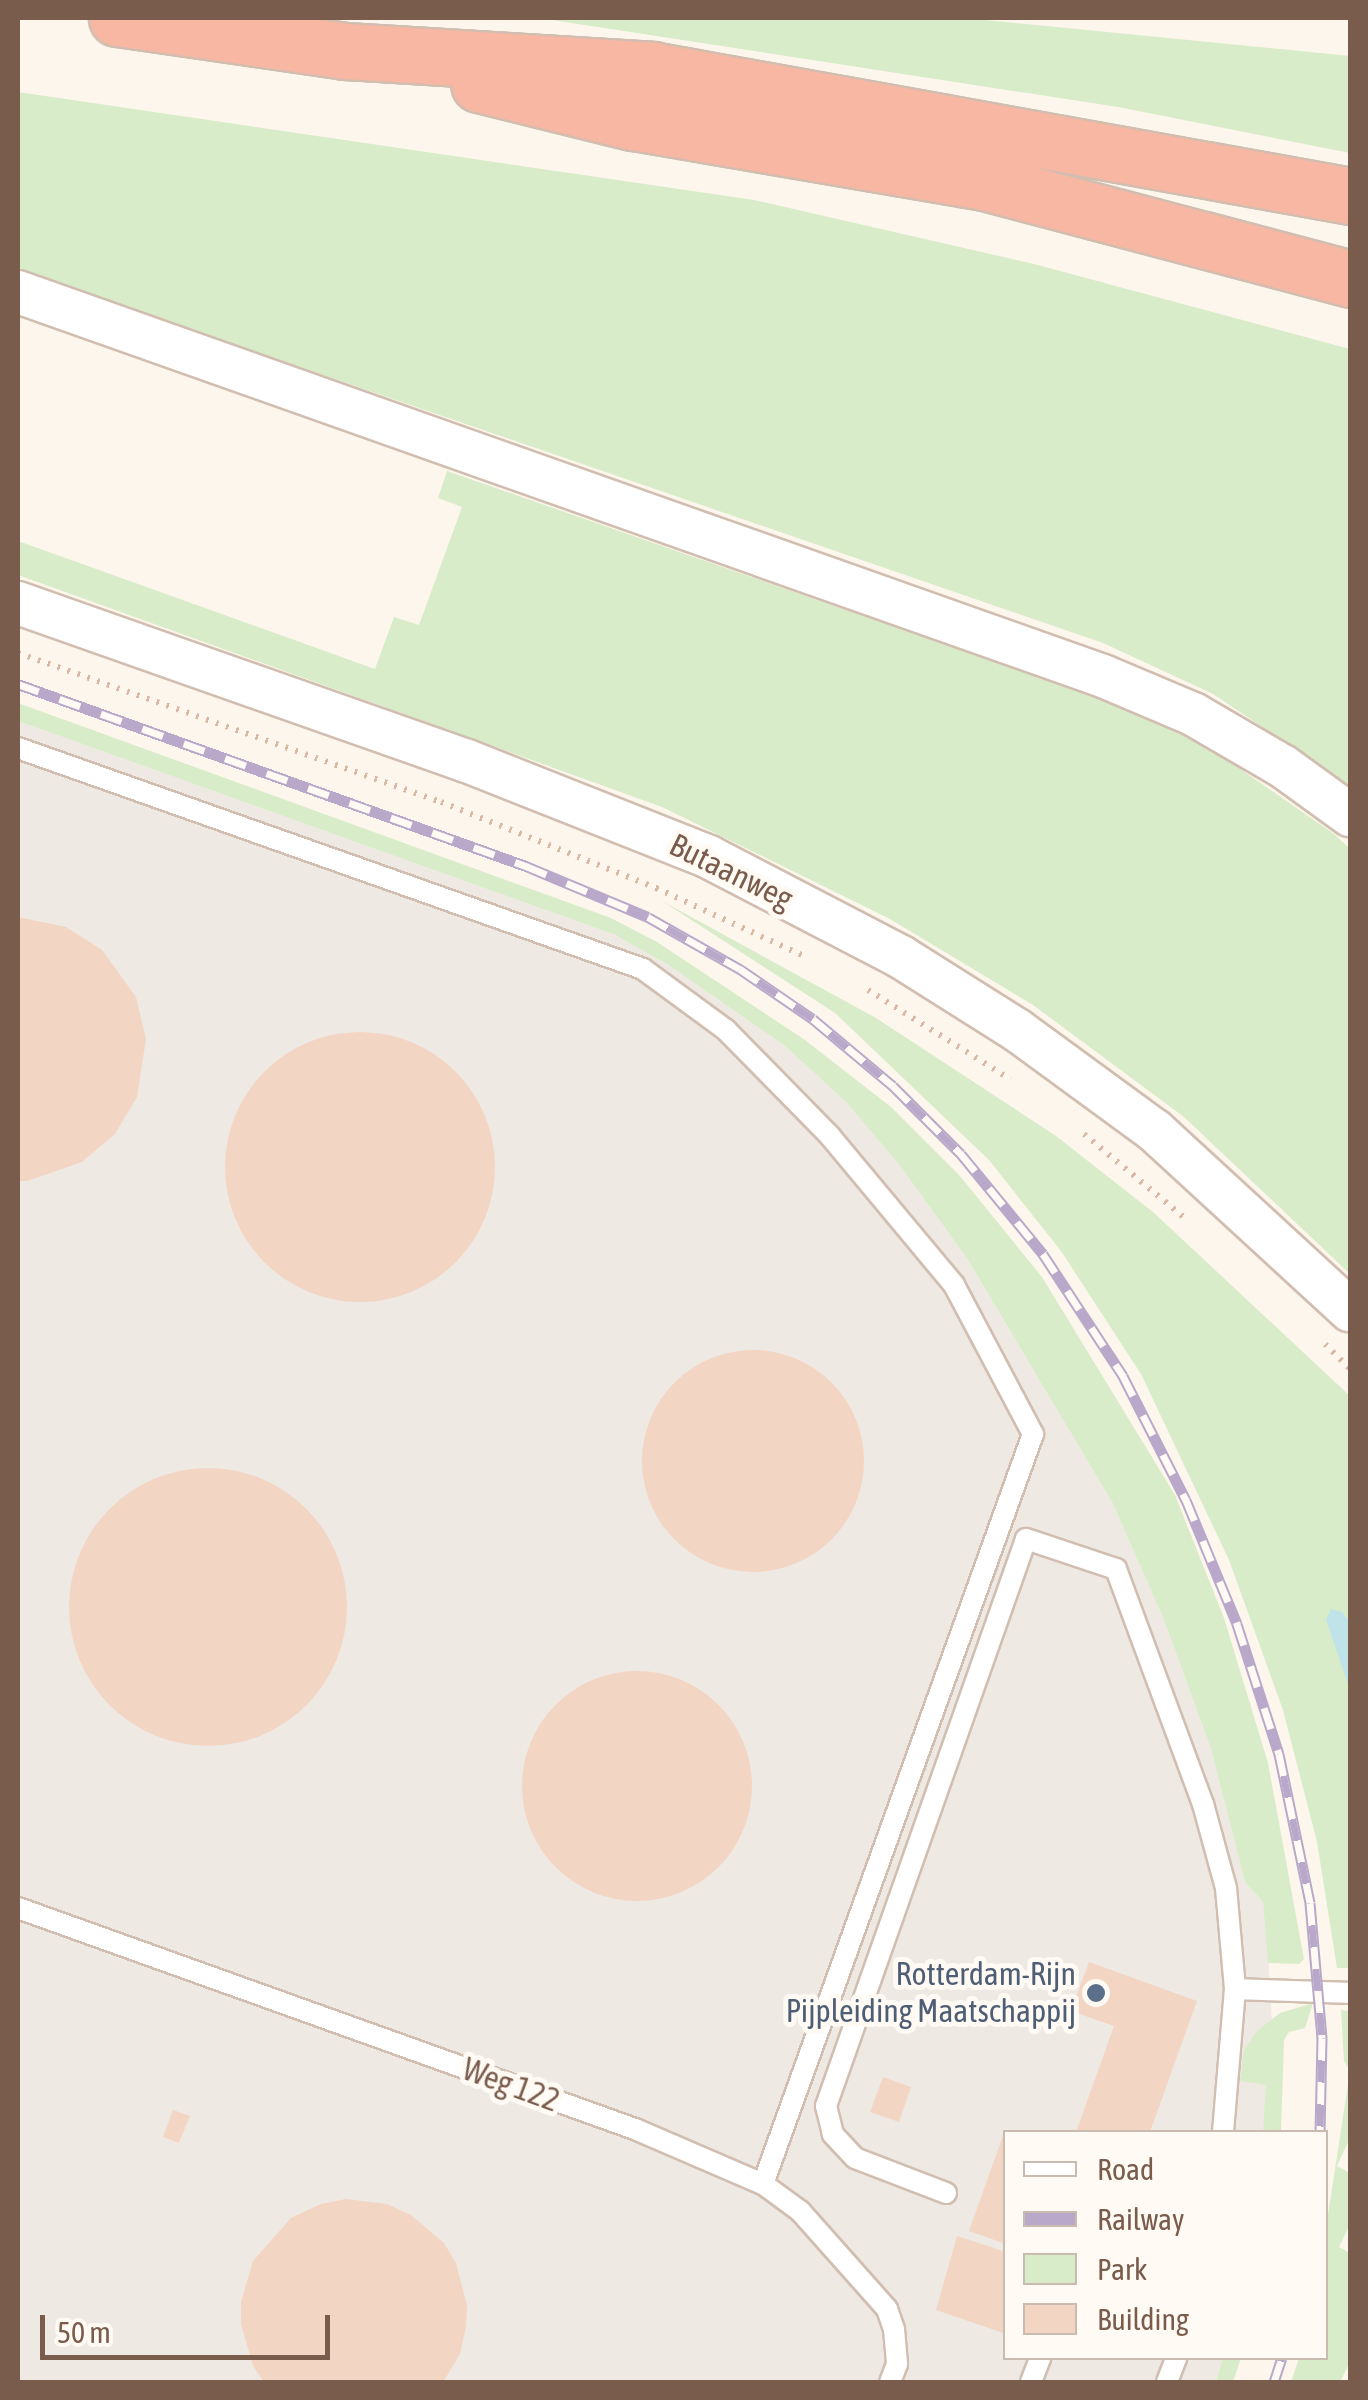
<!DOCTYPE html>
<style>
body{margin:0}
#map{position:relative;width:1368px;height:2400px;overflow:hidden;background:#fdf6ec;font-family:"Asap Condensed",sans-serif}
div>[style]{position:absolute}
.industrial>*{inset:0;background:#efe9e4}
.green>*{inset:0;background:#d8ecc9}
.water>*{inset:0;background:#bfe3e8}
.building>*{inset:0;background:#f3d5c3}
.round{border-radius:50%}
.path>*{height:6px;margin-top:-3px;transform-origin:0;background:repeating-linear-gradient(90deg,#d9b8a5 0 2.5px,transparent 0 10.5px)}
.roads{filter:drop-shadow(2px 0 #d1beb0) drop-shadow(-2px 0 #d1beb0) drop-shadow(0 2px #d1beb0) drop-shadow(0 -2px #d1beb0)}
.lane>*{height:20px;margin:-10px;padding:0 10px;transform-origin:10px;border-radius:10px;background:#fff}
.street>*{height:42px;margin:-21px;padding:0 21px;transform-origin:21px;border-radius:21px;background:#fff}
.highway>*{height:55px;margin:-27.5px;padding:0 27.5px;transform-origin:27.5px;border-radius:27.5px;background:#f7b7a3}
.rail>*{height:11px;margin-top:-5.5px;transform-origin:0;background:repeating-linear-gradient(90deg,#fffaf3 0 22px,#b9a8c9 0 44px);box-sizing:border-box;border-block:2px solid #b9a8c9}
.dots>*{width:28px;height:28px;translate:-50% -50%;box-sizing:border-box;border:5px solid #fffaf3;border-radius:50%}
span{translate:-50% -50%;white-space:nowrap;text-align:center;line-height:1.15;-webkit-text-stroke:10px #fffaf3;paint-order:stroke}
.street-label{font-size:32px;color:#7a5c4d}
.service-label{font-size:32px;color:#4e5e75}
.right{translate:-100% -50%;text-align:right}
.frame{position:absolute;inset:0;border:20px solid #7a5c4d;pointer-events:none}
.legend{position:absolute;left:1003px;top:2130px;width:325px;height:230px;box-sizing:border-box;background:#fffaf3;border:2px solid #cabbb1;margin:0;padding:12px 18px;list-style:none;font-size:30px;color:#7a5c4d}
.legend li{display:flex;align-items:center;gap:20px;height:50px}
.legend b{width:50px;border:2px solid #cabbb1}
.scale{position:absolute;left:40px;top:2315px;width:290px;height:45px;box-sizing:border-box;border:5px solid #7a5c4d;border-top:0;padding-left:12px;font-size:30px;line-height:35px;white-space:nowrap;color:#7a5c4d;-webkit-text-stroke:8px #fffaf3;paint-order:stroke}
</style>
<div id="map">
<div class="industrial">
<div style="clip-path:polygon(18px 721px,613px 934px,667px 964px,785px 1046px,846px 1102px,901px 1167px,968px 1260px,1112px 1502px,1164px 1620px,1211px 1749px,1245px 1882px,1263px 1902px,1268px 1954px,1272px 2025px,1264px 2132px,1006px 2132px,1006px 2358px,1223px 2358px,1216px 2382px,18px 2382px)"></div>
</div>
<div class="green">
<div style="clip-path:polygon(539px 18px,965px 18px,1350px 56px,1350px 153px,1118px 107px)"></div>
<div style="clip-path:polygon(18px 92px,754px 200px,1034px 264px,1350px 349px,1350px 786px,1213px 694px,1103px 643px,18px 270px)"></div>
<div style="clip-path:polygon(447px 471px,1067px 687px,1166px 726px,1236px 766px,1334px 834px,1350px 849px,1350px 1274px,1184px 1117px,1033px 1005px,890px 919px,662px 807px,18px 575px,18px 541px,375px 669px,394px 617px,419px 625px,462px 507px,438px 498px)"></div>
<div style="clip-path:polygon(18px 703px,611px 918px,657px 942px,805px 1040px,891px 1107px,960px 1176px,1042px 1277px,1175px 1495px,1224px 1618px,1268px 1763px,1304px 1959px,1299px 1964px,1268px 1963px,1263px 1902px,1245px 1882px,1211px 1749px,1164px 1620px,1112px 1502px,968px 1260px,901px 1167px,846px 1102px,785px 1046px,667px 964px,613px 934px,18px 721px)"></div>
<div style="clip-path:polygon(662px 901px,876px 1018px,1056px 1136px,1153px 1212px,1350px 1396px,1350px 1968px,1337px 1968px,1317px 1842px,1283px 1710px,1229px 1560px,1141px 1374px,1061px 1251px,989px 1160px,835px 1013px)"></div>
<div style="clip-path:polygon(1313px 2003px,1305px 2028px,1289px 2032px,1284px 2040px,1281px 2132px,1263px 2132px,1266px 2085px,1240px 2081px,1244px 2050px,1257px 2031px,1280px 2013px)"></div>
<div style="clip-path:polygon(1341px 2010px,1350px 2011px,1350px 2138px,1337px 2166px,1350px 2173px,1350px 2225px,1339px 2247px,1350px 2253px,1350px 2362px,1340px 2382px,1291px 2382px,1299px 2358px,1326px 2358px,1326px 2228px,1350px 2071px,1344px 2061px)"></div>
<div style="clip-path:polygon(1223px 2358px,1241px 2358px,1233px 2382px,1216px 2382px)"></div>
</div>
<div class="water">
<div style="clip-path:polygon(1331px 1609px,1342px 1612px,1350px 1622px,1350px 1690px,1326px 1620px)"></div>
</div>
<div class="building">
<div style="clip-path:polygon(18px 917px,66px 927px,102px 950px,136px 997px,146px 1039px,137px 1097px,115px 1134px,82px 1162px,27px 1181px,18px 1181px)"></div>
<div class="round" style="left:225px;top:1032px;width:270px;height:270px"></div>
<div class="round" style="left:642px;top:1350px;width:222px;height:222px"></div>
<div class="round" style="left:69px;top:1468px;width:278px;height:278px"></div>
<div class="round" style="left:522px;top:1671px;width:230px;height:230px"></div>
<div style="clip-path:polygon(1089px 1962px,1197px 2001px,1150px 2132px,1076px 2132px,1114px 2026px,1071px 2011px)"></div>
<div style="clip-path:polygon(883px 2077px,911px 2087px,899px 2122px,870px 2112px)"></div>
<div style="clip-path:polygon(173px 2110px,190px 2116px,179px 2143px,163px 2137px)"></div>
<div style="clip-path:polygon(1005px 2130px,1006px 2130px,1006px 2244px,969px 2231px)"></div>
<div style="clip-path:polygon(346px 2199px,387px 2204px,411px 2215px,444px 2243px,456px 2263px,467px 2305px,466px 2327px,460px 2354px,443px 2382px,264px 2382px,253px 2366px,241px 2324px,241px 2302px,253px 2261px,291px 2218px,321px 2204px)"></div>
<div style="clip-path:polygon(957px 2236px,1006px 2252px,1006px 2334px,936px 2310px)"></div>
</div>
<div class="path">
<div style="left:18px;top:653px;width:448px;rotate:19.4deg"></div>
<div style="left:441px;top:802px;width:232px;rotate:21.8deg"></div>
<div style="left:656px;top:888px;width:163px;rotate:24.7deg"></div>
<div style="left:868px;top:990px;width:168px;rotate:32.1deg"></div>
<div style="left:1084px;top:1134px;width:133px;rotate:39.8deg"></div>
<div style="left:1325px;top:1344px;width:35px;rotate:45deg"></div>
</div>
<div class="roads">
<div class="lane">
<div style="left:18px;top:748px;width:663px;rotate:19.47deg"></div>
<div style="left:643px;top:969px;width:103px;rotate:36.3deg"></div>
<div style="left:726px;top:1030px;width:148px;rotate:45.5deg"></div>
<div style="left:830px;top:1136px;width:194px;rotate:50.2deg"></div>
<div style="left:954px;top:1285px;width:169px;rotate:62.1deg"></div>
<div style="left:1033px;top:1434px;width:797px;rotate:109.8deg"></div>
<div style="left:18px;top:1908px;width:655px;rotate:19.71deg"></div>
<div style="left:635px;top:2129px;width:139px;rotate:23.3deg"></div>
<div style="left:763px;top:2184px;width:46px;rotate:36.1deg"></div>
<div style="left:800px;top:2211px;width:131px;rotate:48.4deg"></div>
<div style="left:887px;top:2309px;width:21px;rotate:71deg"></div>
<div style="left:894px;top:2329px;width:35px;rotate:85deg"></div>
<div style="left:897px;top:2364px;width:19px;rotate:111deg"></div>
<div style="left:1235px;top:1989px;width:115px;rotate:2deg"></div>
<div style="left:946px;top:2193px;width:97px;rotate:-159deg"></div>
<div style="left:855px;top:2158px;width:33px;rotate:-133deg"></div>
<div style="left:833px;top:2134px;width:29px;rotate:-104deg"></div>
<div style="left:826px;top:2106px;width:601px;rotate:-70.57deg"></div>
<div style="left:1026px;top:1539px;width:95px;rotate:18.4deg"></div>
<div style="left:1116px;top:1569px;width:251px;rotate:69.7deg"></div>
<div style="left:1203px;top:1804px;width:87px;rotate:74.7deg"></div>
<div style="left:1226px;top:1888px;width:101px;rotate:84.9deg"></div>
<div style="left:1235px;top:1989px;width:144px;rotate:94.8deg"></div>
<div style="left:1031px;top:2382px;width:26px;rotate:-69deg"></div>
<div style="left:1167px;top:2382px;width:26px;rotate:-69deg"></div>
</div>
<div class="street">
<div style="left:18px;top:292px;width:1151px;rotate:19.49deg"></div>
<div style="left:1103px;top:676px;width:98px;rotate:22.9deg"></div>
<div style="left:1193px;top:714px;width:105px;rotate:30.2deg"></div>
<div style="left:1284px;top:767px;width:82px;rotate:36deg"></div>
<div style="left:18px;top:603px;width:476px;rotate:19.4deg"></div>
<div style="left:467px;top:761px;width:260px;rotate:21.6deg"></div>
<div style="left:709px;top:857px;width:216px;rotate:27.5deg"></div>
<div style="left:901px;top:957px;width:137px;rotate:32.2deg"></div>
<div style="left:1017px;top:1030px;width:171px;rotate:36.2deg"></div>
<div style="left:1155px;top:1131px;width:265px;rotate:42.6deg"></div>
</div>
<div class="highway">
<div style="left:117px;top:18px;width:230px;rotate:8.2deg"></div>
<div style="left:345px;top:51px;width:308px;rotate:3.5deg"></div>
<div style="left:652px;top:70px;width:709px;rotate:10.23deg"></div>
<div style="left:479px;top:84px;width:159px;rotate:13.9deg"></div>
<div style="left:633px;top:122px;width:356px;rotate:9.7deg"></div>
<div style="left:984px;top:182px;width:379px;rotate:14.8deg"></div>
</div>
</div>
<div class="rail">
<div style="left:18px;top:684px;width:540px;rotate:19.71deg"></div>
<div style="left:526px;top:866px;width:132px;rotate:22.7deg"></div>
<div style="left:648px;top:917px;width:106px;rotate:29.5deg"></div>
<div style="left:740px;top:969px;width:88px;rotate:34.4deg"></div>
<div style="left:813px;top:1019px;width:104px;rotate:39.9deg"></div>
<div style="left:893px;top:1086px;width:96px;rotate:45deg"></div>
<div style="left:961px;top:1154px;width:129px;rotate:50.6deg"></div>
<div style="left:1043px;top:1254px;width:146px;rotate:56.7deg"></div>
<div style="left:1123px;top:1376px;width:139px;rotate:63.1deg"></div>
<div style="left:1186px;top:1500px;width:134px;rotate:67.6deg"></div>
<div style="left:1237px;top:1624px;width:137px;rotate:72.1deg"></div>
<div style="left:1279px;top:1754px;width:152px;rotate:78.2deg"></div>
<div style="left:1310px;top:1903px;width:136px;rotate:84.9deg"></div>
<div style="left:1322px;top:2038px;width:94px;rotate:91.2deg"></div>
<div style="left:1274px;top:2382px;width:25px;rotate:-72deg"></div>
</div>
<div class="dots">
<div style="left:1096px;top:1993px;background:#5c6f8a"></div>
</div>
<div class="street-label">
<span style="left:731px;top:872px;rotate:26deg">Butaanweg</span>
<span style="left:511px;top:2085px;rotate:20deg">Weg 122</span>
</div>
<div class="service-label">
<span class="right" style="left:1076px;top:1993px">Rotterdam-Rijn<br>Pijpleiding Maatschappij</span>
</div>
<div class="frame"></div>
<ul class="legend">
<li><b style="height:12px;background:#fff"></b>Road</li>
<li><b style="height:12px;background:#b9a8c9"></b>Railway</li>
<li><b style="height:28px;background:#d8ecc9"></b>Park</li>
<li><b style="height:28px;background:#f3d5c3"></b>Building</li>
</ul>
<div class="scale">50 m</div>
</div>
